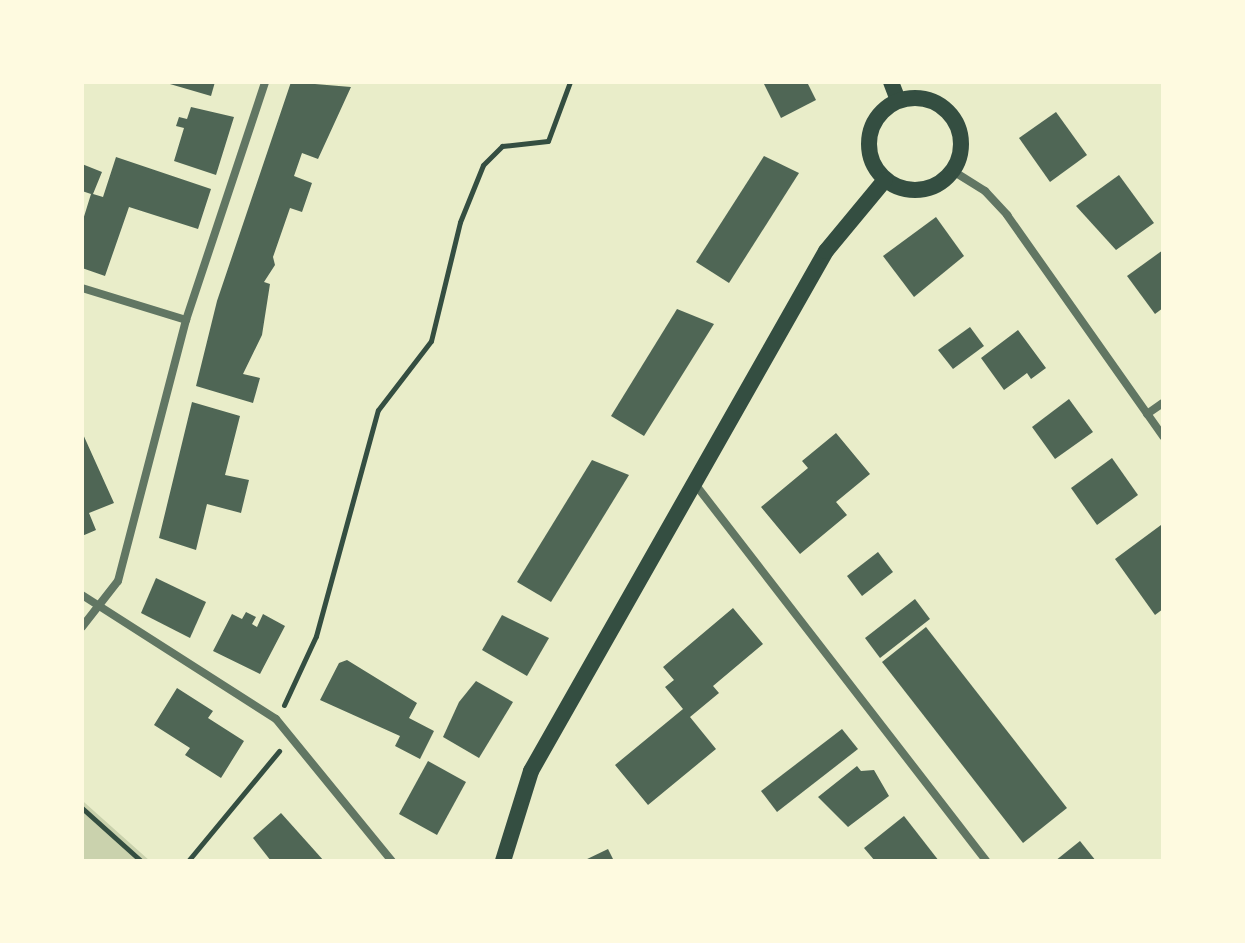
<!DOCTYPE html>
<style>
body{margin:0}
#map{position:relative;width:1245px;height:943px;overflow:hidden;background:#e9edc9;font-family:Montserrat,sans-serif}
div>[style]{position:absolute}
.green>*{inset:0;background:#cad2ad}
.building>*{inset:0;background:#4f6655}
.path>*{height:5px;margin:-2.5px;padding:0 2.5px;transform-origin:2.5px;border-radius:2.5px;background:#344e41}
.minor>*{height:8px;margin:-4px;padding:0 4px;transform-origin:4px;border-radius:4px;background:#617663}
.secondary>*{height:16px;margin:-8px;padding:0 8px;transform-origin:8px;border-radius:8px;background:#344e41}
.secondary>.ring{margin:-8px;padding:0;box-sizing:content-box;background:none;border:16px solid #344e41;border-radius:50%}
span{translate:-50% -50%;white-space:nowrap;text-align:center;line-height:1.15;-webkit-text-stroke:6px #fefae0;paint-order:stroke}
.frame{position:absolute;inset:0;border:84px solid #fefae0;pointer-events:none}
</style>
<div id="map">
<div class="green">
<div style="clip-path:polygon(82px 800px,85px 803px,150px 861px,82px 861px)"></div>
</div>
<div class="building">
<div style="clip-path:polygon(163px 82px,215px 82px,211px 96px)"></div>
<div style="clip-path:polygon(291px 82px,351px 87px,318px 159px,302px 153px,294px 176px,312px 183px,302px 212px,290px 208px,273px 257px,275px 265px,264px 282px,270px 284px,262px 335px,243px 374px,260px 378px,253px 403px,196px 386px,217px 301px)"></div>
<div style="clip-path:polygon(763px 82px,807px 82px,816px 100px,781px 118px)"></div>
<div style="clip-path:polygon(191px 107px,234px 117px,216px 175px,174px 161px,184px 128px,176px 126px,179px 117px,187px 119px)"></div>
<div style="clip-path:polygon(1056px 112px,1087px 155px,1050px 182px,1019px 138px)"></div>
<div style="clip-path:polygon(764px 156px,799px 173px,729px 283px,696px 262px)"></div>
<div style="clip-path:polygon(116px 157px,211px 189px,198px 229px,129px 207px,105px 276px,82px 268px,82px 223px,91px 194px,82px 191px,82px 164px,102px 172px,93px 194px,103px 197px)"></div>
<div style="clip-path:polygon(1119px 175px,1154px 223px,1116px 250px,1076px 206px)"></div>
<div style="clip-path:polygon(936px 217px,964px 256px,914px 297px,883px 256px)"></div>
<div style="clip-path:polygon(1163px 250px,1163px 308px,1155px 314px,1127px 276px)"></div>
<div style="clip-path:polygon(677px 309px,714px 324px,644px 436px,611px 416px)"></div>
<div style="clip-path:polygon(970px 327px,984px 346px,953px 369px,938px 350px)"></div>
<div style="clip-path:polygon(1018px 330px,1046px 368px,1031px 379px,1027px 373px,1004px 390px,981px 358px)"></div>
<div style="clip-path:polygon(1069px 399px,1093px 432px,1055px 459px,1032px 427px)"></div>
<div style="clip-path:polygon(192px 402px,240px 416px,225px 475px,249px 480px,241px 513px,207px 504px,196px 550px,159px 538px)"></div>
<div style="clip-path:polygon(82px 432px,114px 503px,89px 513px,96px 530px,82px 536px)"></div>
<div style="clip-path:polygon(836px 433px,870px 474px,836px 502px,847px 515px,800px 554px,761px 507px,808px 468px,802px 461px)"></div>
<div style="clip-path:polygon(1112px 458px,1138px 495px,1097px 525px,1071px 488px)"></div>
<div style="clip-path:polygon(592px 460px,629px 475px,551px 602px,517px 582px)"></div>
<div style="clip-path:polygon(1161px 525px,1163px 609px,1155px 615px,1115px 559px)"></div>
<div style="clip-path:polygon(878px 552px,893px 572px,862px 596px,847px 576px)"></div>
<div style="clip-path:polygon(156px 578px,206px 602px,190px 638px,141px 613px)"></div>
<div style="clip-path:polygon(915px 599px,930px 619px,880px 658px,865px 638px)"></div>
<div style="clip-path:polygon(733px 608px,763px 644px,713px 686px,719px 693px,690px 717px,716px 749px,648px 805px,615px 765px,683px 709px,665px 687px,674px 680px,663px 667px)"></div>
<div style="clip-path:polygon(246px 612px,256px 617px,252px 624px,257px 627px,263px 614px,285px 626px,260px 674px,213px 651px,232px 614px,242px 619px)"></div>
<div style="clip-path:polygon(502px 615px,549px 638px,527px 676px,482px 650px)"></div>
<div style="clip-path:polygon(926px 627px,1067px 808px,1023px 843px,882px 662px)"></div>
<div style="clip-path:polygon(347px 660px,417px 703px,409px 718px,434px 731px,420px 759px,395px 746px,400px 736px,320px 700px,339px 663px)"></div>
<div style="clip-path:polygon(476px 681px,513px 702px,479px 758px,443px 737px,459px 702px)"></div>
<div style="clip-path:polygon(177px 688px,213px 711px,208px 718px,244px 741px,221px 778px,185px 755px,190px 748px,154px 725px)"></div>
<div style="clip-path:polygon(842px 729px,858px 749px,777px 812px,761px 791px)"></div>
<div style="clip-path:polygon(428px 761px,466px 782px,437px 835px,399px 814px)"></div>
<div style="clip-path:polygon(857px 766px,861px 771px,874px 770px,889px 796px,848px 827px,818px 797px)"></div>
<div style="clip-path:polygon(281px 813px,324px 861px,271px 861px,253px 838px)"></div>
<div style="clip-path:polygon(904px 816px,939px 861px,875px 861px,864px 848px)"></div>
<div style="clip-path:polygon(1080px 841px,1096px 861px,1055px 861px)"></div>
<div style="clip-path:polygon(608px 849px,614px 861px,583px 861px)"></div>
</div>
<div class="path">
<div style="left:284px;top:705px;width:76px;rotate:-65.1deg"></div>
<div style="left:316px;top:636px;width:234px;rotate:-74.7deg"></div>
<div style="left:378px;top:410px;width:87px;rotate:-52.5deg"></div>
<div style="left:431px;top:341px;width:122px;rotate:-76.3deg"></div>
<div style="left:460px;top:222px;width:61px;rotate:-68deg"></div>
<div style="left:483px;top:165px;width:27px;rotate:-45deg"></div>
<div style="left:502px;top:146px;width:46px;rotate:-6.2deg"></div>
<div style="left:548px;top:141px;width:63px;rotate:-69.6deg"></div>
<div style="left:82px;top:808px;width:79px;rotate:41.9deg"></div>
<div style="left:188px;top:861px;width:143px;rotate:-50.4deg"></div>
</div>
<div class="minor">
<div style="left:953px;top:171px;width:38px;rotate:32deg"></div>
<div style="left:985px;top:191px;width:33px;rotate:47deg"></div>
<div style="left:1007px;top:215px;width:271px;rotate:54.8deg"></div>
<div style="left:82px;top:288px;width:109px;rotate:17.1deg"></div>
<div style="left:1147px;top:414px;width:19px;rotate:-35deg"></div>
<div style="left:695px;top:484px;width:476px;rotate:52.3deg"></div>
<div style="left:82px;top:595px;width:230px;rotate:32.6deg"></div>
<div style="left:276px;top:719px;width:183px;rotate:50.8deg"></div>
<div style="left:82px;top:627px;width:58px;rotate:-52deg"></div>
<div style="left:118px;top:581px;width:270px;rotate:-75.4deg"></div>
<div style="left:186px;top:320px;width:251px;rotate:-71.6deg"></div>
</div>
<div class="secondary">
<div style="left:891px;top:82px;width:19px;rotate:69deg"></div>
<div class="ring" style="left:869px;top:98px;width:76px;height:76px"></div>
<div style="left:503px;top:861px;width:94px;rotate:-72.7deg"></div>
<div style="left:531px;top:771px;width:598px;rotate:-60.43deg"></div>
<div style="left:826px;top:251px;width:92px;rotate:-50.3deg"></div>
</div>
<div class="frame"></div>
</div>
